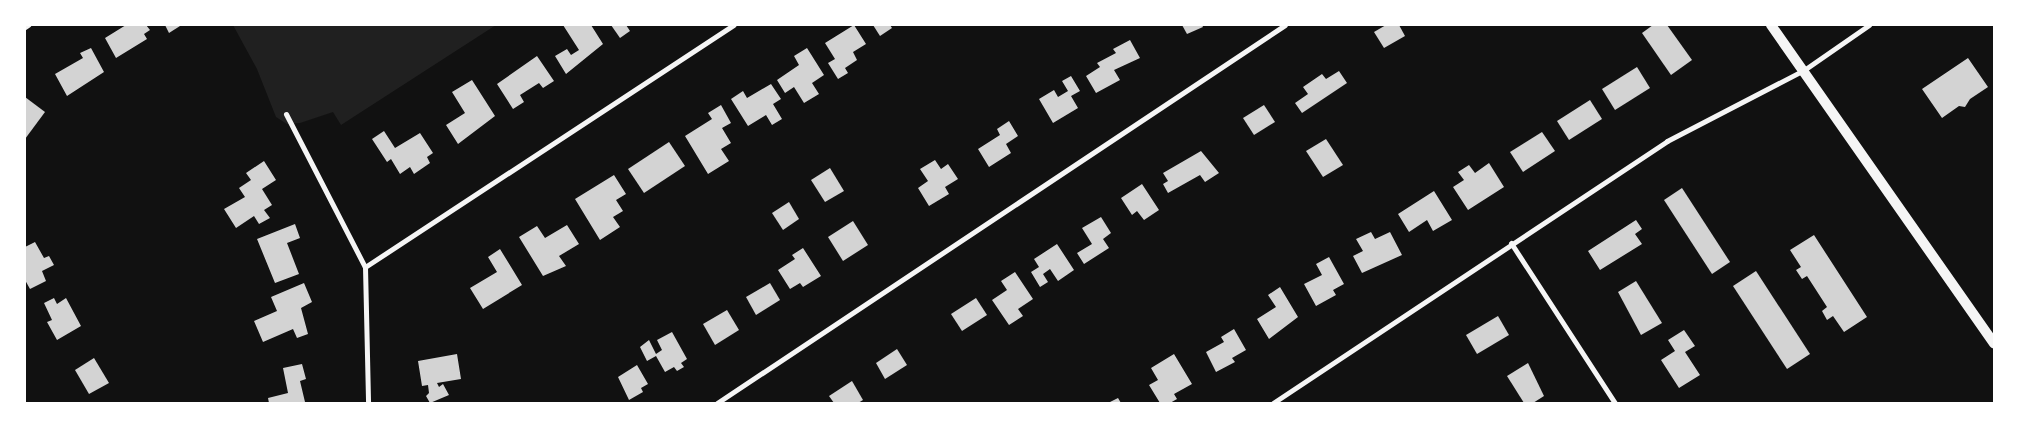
<!DOCTYPE html>
<style>
body{margin:0}
#map{position:relative;width:2019px;height:428px;overflow:hidden;background:#111;font-family:"Sofia Sans Condensed",sans-serif}
div>[style]{position:absolute}
.green>*{inset:0;background:#202020}
.building>*{inset:0;background:#d3d3d3}
.minor>*{height:5px;margin:-2.5px;padding:0 2.5px;transform-origin:2.5px;border-radius:2.5px;background:#f5f5f5}
.secondary>*{height:10px;margin:-5px;padding:0 5px;transform-origin:5px;border-radius:5px;background:#f5f5f5}
span{translate:-50% -50%;white-space:nowrap;text-align:center;line-height:1.15;-webkit-text-stroke:5px #fff;paint-order:stroke}
.frame{position:absolute;inset:0;border:26px solid #fff;pointer-events:none}
</style>
<div id="map">
<div class="green">
<div style="clip-path:polygon(233px 25px,496px 25px,341px 125px,333px 112px,300px 123px,287px 124px,276px 117px,257px 69px)"></div>
</div>
<div class="building">
<div style="clip-path:polygon(126px 25px,146px 25px,150px 30px,144px 34px,147px 39px,116px 58px,105px 38px)"></div>
<div style="clip-path:polygon(165px 25px,180px 25px,180px 26px,169px 33px)"></div>
<div style="clip-path:polygon(563px 25px,591px 25px,603px 44px,566px 74px,555px 56px,567px 49px,571px 55px,579px 50px)"></div>
<div style="clip-path:polygon(611px 25px,626px 25px,630px 31px,620px 38px)"></div>
<div style="clip-path:polygon(854px 25px,866px 44px,853px 52px,857px 60px,845px 68px,848px 73px,838px 79px,828px 63px,835px 59px,825px 43px)"></div>
<div style="clip-path:polygon(873px 25px,890px 25px,892px 28px,880px 36px)"></div>
<div style="clip-path:polygon(1182px 25px,1202px 25px,1203px 27px,1187px 34px)"></div>
<div style="clip-path:polygon(1386px 25px,1399px 25px,1405px 36px,1384px 48px,1374px 32px)"></div>
<div style="clip-path:polygon(1653px 25px,1667px 25px,1692px 60px,1671px 75px,1642px 33px)"></div>
<div style="clip-path:polygon(1130px 40px,1140px 58px,1114px 70px,1120px 80px,1096px 93px,1086px 76px,1100px 67px,1097px 63px,1116px 53px,1113px 49px)"></div>
<div style="clip-path:polygon(91px 48px,104px 72px,67px 96px,55px 74px,83px 58px,80px 53px)"></div>
<div style="clip-path:polygon(807px 48px,824px 75px,812px 83px,819px 94px,804px 103px,794px 87px,785px 93px,777px 80px,799px 65px,794px 56px)"></div>
<div style="clip-path:polygon(537px 56px,554px 81px,543px 88px,539px 83px,520px 95px,524px 102px,513px 109px,497px 84px)"></div>
<div style="clip-path:polygon(1968px 58px,1988px 87px,1970px 99px,1965px 107px,1959px 106px,1942px 118px,1922px 89px)"></div>
<div style="clip-path:polygon(1637px 67px,1650px 88px,1615px 110px,1602px 89px)"></div>
<div style="clip-path:polygon(1339px 71px,1347px 83px,1302px 113px,1295px 103px,1308px 94px,1303px 87px,1322px 74px,1326px 79px)"></div>
<div style="clip-path:polygon(1071px 76px,1080px 91px,1071px 96px,1078px 108px,1053px 123px,1039px 99px,1054px 90px,1058px 97px,1068px 91px,1062px 81px)"></div>
<div style="clip-path:polygon(472px 80px,495px 116px,458px 144px,446px 125px,465px 113px,452px 92px)"></div>
<div style="clip-path:polygon(771px 84px,781px 99px,773px 104px,782px 119px,772px 125px,766px 115px,748px 126px,731px 99px,743px 91px,747px 98px)"></div>
<div style="clip-path:polygon(25px 97px,45px 112px,25px 139px)"></div>
<div style="clip-path:polygon(1590px 100px,1602px 119px,1569px 140px,1557px 121px)"></div>
<div style="clip-path:polygon(721px 105px,731px 123px,722px 128px,731px 143px,721px 149px,729px 161px,708px 174px,685px 136px,712px 119px,708px 113px)"></div>
<div style="clip-path:polygon(1264px 105px,1275px 122px,1254px 135px,1243px 118px)"></div>
<div style="clip-path:polygon(1009px 121px,1018px 136px,1006px 144px,1011px 153px,989px 167px,978px 149px,1000px 135px,997px 129px)"></div>
<div style="clip-path:polygon(384px 131px,395px 148px,420px 133px,433px 153px,427px 157px,430px 163px,414px 174px,410px 167px,400px 174px,391px 159px,387px 162px,372px 139px)"></div>
<div style="clip-path:polygon(1542px 132px,1555px 151px,1523px 172px,1510px 152px)"></div>
<div style="clip-path:polygon(1326px 139px,1343px 165px,1323px 177px,1306px 151px)"></div>
<div style="clip-path:polygon(669px 142px,685px 166px,644px 193px,628px 169px)"></div>
<div style="clip-path:polygon(1201px 151px,1219px 173px,1205px 182px,1200px 175px,1168px 193px,1163px 184px,1168px 181px,1163px 173px)"></div>
<div style="clip-path:polygon(935px 160px,941px 169px,948px 164px,958px 179px,945px 187px,949px 194px,929px 206px,918px 188px,928px 181px,920px 169px)"></div>
<div style="clip-path:polygon(264px 161px,276px 180px,262px 189px,272px 205px,264px 210px,270px 218px,259px 224px,254px 216px,236px 228px,224px 209px,245px 197px,239px 188px,251px 180px,246px 173px)"></div>
<div style="clip-path:polygon(1489px 163px,1504px 187px,1468px 210px,1453px 187px,1464px 180px,1458px 172px,1469px 165px,1475px 173px)"></div>
<div style="clip-path:polygon(830px 168px,844px 191px,825px 202px,811px 180px)"></div>
<div style="clip-path:polygon(614px 175px,626px 194px,616px 200px,623px 211px,613px 217px,620px 227px,600px 240px,575px 199px)"></div>
<div style="clip-path:polygon(1142px 184px,1159px 210px,1144px 220px,1137px 211px,1132px 215px,1121px 198px)"></div>
<div style="clip-path:polygon(1682px 188px,1730px 262px,1712px 274px,1664px 200px)"></div>
<div style="clip-path:polygon(1434px 191px,1452px 220px,1433px 231px,1427px 220px,1409px 232px,1398px 214px)"></div>
<div style="clip-path:polygon(789px 202px,799px 219px,783px 230px,772px 213px)"></div>
<div style="clip-path:polygon(1101px 217px,1111px 233px,1103px 239px,1109px 248px,1084px 264px,1077px 253px,1092px 244px,1082px 228px)"></div>
<div style="clip-path:polygon(1636px 220px,1642px 229px,1635px 234px,1642px 244px,1600px 270px,1588px 251px)"></div>
<div style="clip-path:polygon(853px 221px,868px 245px,843px 261px,828px 237px)"></div>
<div style="clip-path:polygon(295px 224px,300px 238px,287px 243px,299px 274px,275px 283px,257px 239px)"></div>
<div style="clip-path:polygon(567px 225px,579px 244px,559px 256px,566px 266px,543px 276px,519px 237px,537px 226px,545px 238px)"></div>
<div style="clip-path:polygon(1371px 232px,1375px 239px,1390px 232px,1402px 255px,1362px 273px,1353px 256px,1363px 251px,1356px 239px)"></div>
<div style="clip-path:polygon(1814px 235px,1867px 317px,1844px 332px,1833px 316px,1827px 320px,1822px 311px,1827px 307px,1807px 276px,1802px 279px,1796px 270px,1801px 267px,1790px 250px)"></div>
<div style="clip-path:polygon(35px 242px,44px 258px,49px 256px,54px 265px,42px 271px,46px 281px,30px 289px,25px 280px,25px 247px)"></div>
<div style="clip-path:polygon(1057px 244px,1074px 270px,1058px 281px,1050px 269px,1043px 274px,1048px 282px,1040px 287px,1031px 272px,1039px 267px,1034px 259px)"></div>
<div style="clip-path:polygon(803px 248px,821px 276px,803px 287px,800px 283px,790px 289px,778px 270px,795px 259px,792px 255px)"></div>
<div style="clip-path:polygon(500px 249px,522px 285px,483px 309px,470px 288px,497px 272px,488px 257px)"></div>
<div style="clip-path:polygon(1329px 257px,1344px 284px,1333px 290px,1336px 295px,1316px 306px,1304px 284px,1322px 275px,1316px 264px)"></div>
<div style="clip-path:polygon(1756px 271px,1810px 354px,1787px 369px,1733px 286px)"></div>
<div style="clip-path:polygon(1015px 272px,1033px 299px,1018px 309px,1023px 316px,1009px 325px,992px 300px,1007px 290px,1001px 281px)"></div>
<div style="clip-path:polygon(1636px 281px,1662px 323px,1641px 335px,1618px 292px)"></div>
<div style="clip-path:polygon(304px 283px,312px 302px,301px 308px,308px 334px,297px 338px,293px 329px,263px 342px,254px 321px,277px 311px,271px 297px)"></div>
<div style="clip-path:polygon(770px 283px,780px 300px,756px 315px,746px 297px)"></div>
<div style="clip-path:polygon(1280px 287px,1298px 317px,1269px 339px,1257px 319px,1276px 307px,1268px 295px)"></div>
<div style="clip-path:polygon(54px 298px,57px 304px,66px 298px,81px 326px,57px 340px,47px 322px,52px 320px,44px 303px)"></div>
<div style="clip-path:polygon(976px 298px,987px 315px,962px 331px,951px 314px)"></div>
<div style="clip-path:polygon(727px 310px,739px 330px,715px 345px,703px 324px)"></div>
<div style="clip-path:polygon(1498px 316px,1509px 335px,1477px 354px,1466px 335px)"></div>
<div style="clip-path:polygon(1234px 329px,1246px 350px,1232px 358px,1235px 362px,1216px 372px,1206px 352px,1224px 342px,1221px 337px)"></div>
<div style="clip-path:polygon(1684px 330px,1695px 346px,1685px 352px,1700px 375px,1679px 388px,1661px 360px,1675px 351px,1668px 340px)"></div>
<div style="clip-path:polygon(672px 332px,687px 359px,681px 363px,684px 367px,677px 371px,674px 367px,665px 372px,656px 356px,647px 361px,640px 347px,649px 340px,656px 354px,662px 350px,657px 340px)"></div>
<div style="clip-path:polygon(897px 349px,907px 365px,885px 379px,876px 363px)"></div>
<div style="clip-path:polygon(457px 354px,461px 379px,437px 383px,439px 387px,443px 384px,449px 395px,430px 403px,426px 396px,429px 393px,428px 385px,422px 386px,418px 361px)"></div>
<div style="clip-path:polygon(1174px 354px,1192px 384px,1174px 394px,1177px 399px,1170px 403px,1160px 403px,1149px 385px,1158px 380px,1151px 368px)"></div>
<div style="clip-path:polygon(94px 358px,109px 383px,89px 394px,75px 370px)"></div>
<div style="clip-path:polygon(1528px 363px,1544px 396px,1533px 403px,1524px 403px,1507px 376px)"></div>
<div style="clip-path:polygon(302px 364px,306px 379px,300px 381px,305px 402px,269px 403px,268px 398px,288px 393px,283px 368px)"></div>
<div style="clip-path:polygon(637px 365px,648px 384px,641px 388px,643px 392px,629px 400px,618px 377px)"></div>
<div style="clip-path:polygon(852px 381px,863px 400px,858px 403px,834px 403px,829px 396px)"></div>
<div style="clip-path:polygon(1118px 398px,1121px 403px,1108px 403px)"></div>
</div>
<div class="minor">
<div style="left:25px;top:27px;width:4px;rotate:-34deg"></div>
<div style="left:286px;top:114px;width:172px;rotate:62.7deg"></div>
<div style="left:365px;top:267px;width:136px;rotate:88.7deg"></div>
<div style="left:1511px;top:243px;width:191px;rotate:57deg"></div>
<div style="left:365px;top:267px;width:441px;rotate:-33.3deg"></div>
<div style="left:717px;top:403px;width:682px;rotate:-33.64deg"></div>
<div style="left:1273px;top:403px;width:473px;rotate:-33.6deg"></div>
<div style="left:1667px;top:141px;width:154px;rotate:-27.4deg"></div>
<div style="left:1804px;top:70px;width:79px;rotate:-34.7deg"></div>
</div>
<div class="secondary">
<div style="left:1771px;top:25px;width:389px;rotate:55deg"></div>
</div>
<div class="frame"></div>
</div>
